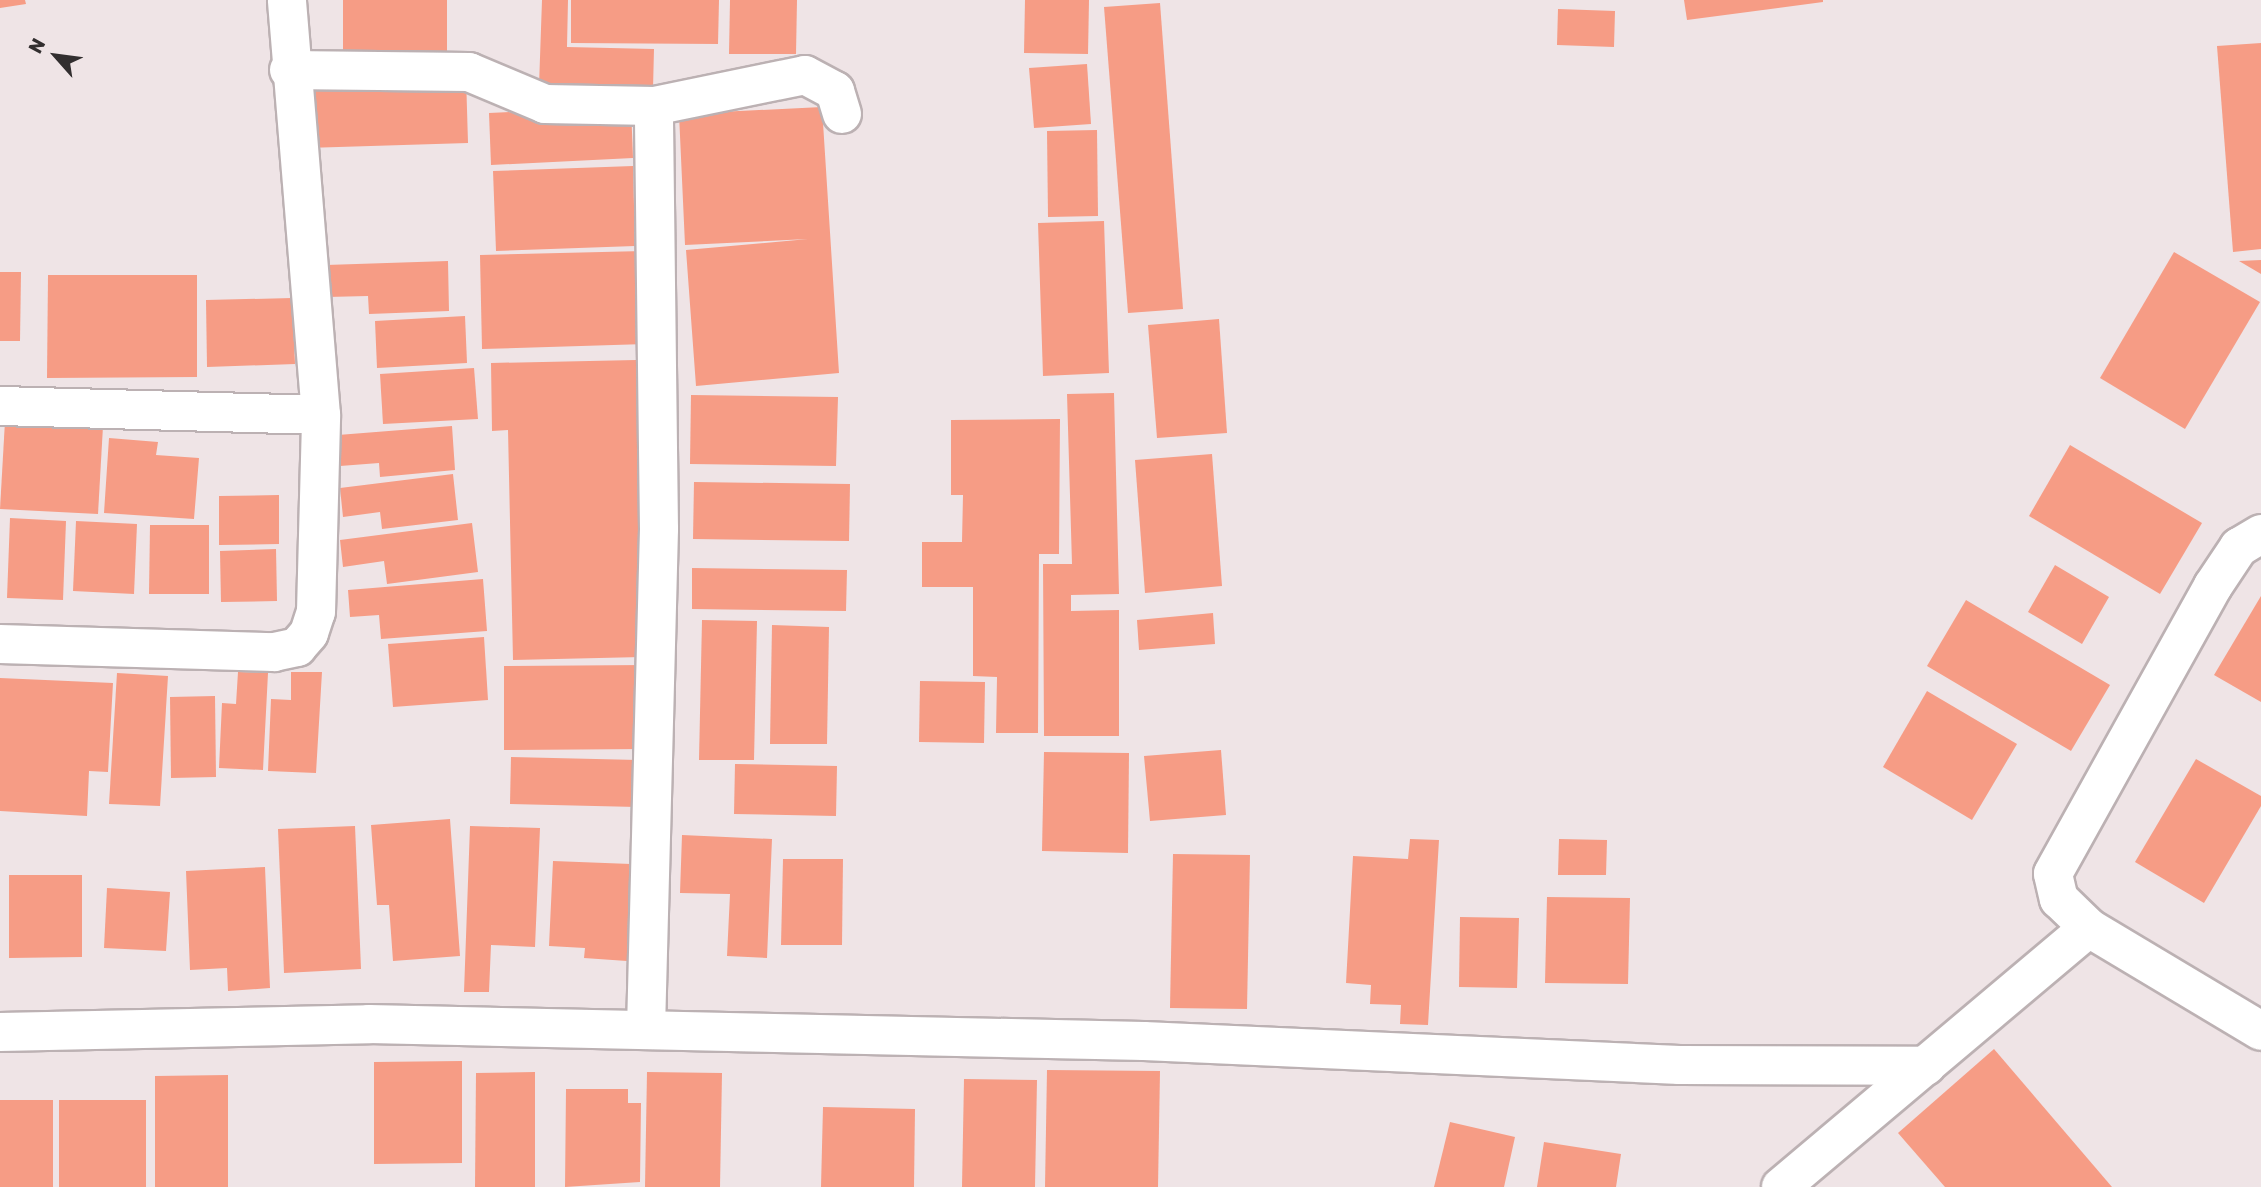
<!DOCTYPE html>
<style>
body{margin:0}
#map{position:relative;width:2261px;height:1187px;overflow:hidden;background:#efe4e6;font-family:Rubik,sans-serif}
div>[style]{position:absolute}
.building>*{inset:0;background:#f69c85}
.roads{filter:drop-shadow(2px 0 #bcb1b3) drop-shadow(-2px 0 #bcb1b3) drop-shadow(0 2px #bcb1b3) drop-shadow(0 -2px #bcb1b3)}
.minor>*{height:38px;margin:-19px;padding:0 19px;transform-origin:19px;border-radius:19px;background:#fff}
span{translate:-50% -50%;white-space:nowrap;text-align:center;line-height:1.15;-webkit-text-stroke:5px #efe4e6;paint-order:stroke}
.north{position:absolute;left:21px;top:21px;width:70px;height:70px;-webkit-text-stroke:5px #efe4e6;paint-order:stroke;rotate:298deg;font-size:19px;font-weight:700;line-height:28px;text-align:center;color:#322e2f}
.north::after{content:'';display:block;margin:auto;width:24px;height:32px;background:#322e2f;clip-path:polygon(50% 0,100% 100%,50% 72%,0 100%)}
</style>
<div id="map">
<div class="building">
<div style="clip-path:polygon(0 0,25px 0,26px 4px,0 8px)"></div>
<div style="clip-path:polygon(343px 0,447px 0,447px 51px,343px 52px)"></div>
<div style="clip-path:polygon(542px 0,568px 0,567px 47px,654px 49px,653px 89px,539px 86px)"></div>
<div style="clip-path:polygon(571px 0,719px 0,718px 44px,571px 43px)"></div>
<div style="clip-path:polygon(730px 0,797px 0,796px 54px,729px 54px)"></div>
<div style="clip-path:polygon(1025px 0,1089px 0,1088px 54px,1024px 53px)"></div>
<div style="clip-path:polygon(1684px 0,1823px 0,1823px 2px,1687px 20px)"></div>
<div style="clip-path:polygon(1160px 3px,1183px 309px,1128px 313px,1104px 7px)"></div>
<div style="clip-path:polygon(1558px 9px,1615px 11px,1614px 47px,1557px 45px)"></div>
<div style="clip-path:polygon(2261px 43px,2261px 249px,2233px 252px,2217px 46px)"></div>
<div style="clip-path:polygon(1087px 64px,1091px 124px,1034px 128px,1029px 68px)"></div>
<div style="clip-path:polygon(466px 76px,468px 143px,306px 148px,304px 81px)"></div>
<div style="clip-path:polygon(631px 107px,633px 158px,491px 165px,489px 113px)"></div>
<div style="clip-path:polygon(822px 107px,839px 373px,696px 386px,686px 250px,808px 239px,685px 245px,679px 114px)"></div>
<div style="clip-path:polygon(1097px 130px,1098px 216px,1048px 217px,1047px 131px)"></div>
<div style="clip-path:polygon(633px 166px,635px 246px,496px 251px,493px 171px)"></div>
<div style="clip-path:polygon(1104px 221px,1109px 373px,1043px 376px,1038px 223px)"></div>
<div style="clip-path:polygon(644px 251px,646px 344px,482px 349px,480px 255px)"></div>
<div style="clip-path:polygon(2174px 252px,2260px 302px,2185px 429px,2100px 378px)"></div>
<div style="clip-path:polygon(2261px 260px,2261px 274px,2239px 261px)"></div>
<div style="clip-path:polygon(448px 261px,449px 311px,369px 314px,368px 296px,327px 297px,326px 265px)"></div>
<div style="clip-path:polygon(0 272px,21px 272px,20px 341px,0 341px)"></div>
<div style="clip-path:polygon(48px 275px,197px 275px,197px 377px,47px 378px)"></div>
<div style="clip-path:polygon(292px 298px,295px 364px,207px 367px,206px 300px)"></div>
<div style="clip-path:polygon(465px 316px,467px 363px,377px 368px,375px 321px)"></div>
<div style="clip-path:polygon(1219px 319px,1227px 433px,1157px 438px,1148px 325px)"></div>
<div style="clip-path:polygon(636px 360px,642px 657px,513px 660px,508px 430px,492px 431px,491px 363px)"></div>
<div style="clip-path:polygon(474px 368px,478px 419px,383px 424px,380px 374px)"></div>
<div style="clip-path:polygon(1114px 393px,1119px 594px,1071px 595px,1071px 611px,1119px 610px,1119px 736px,1044px 736px,1043px 564px,1072px 564px,1067px 394px)"></div>
<div style="clip-path:polygon(691px 395px,838px 397px,836px 466px,690px 464px)"></div>
<div style="clip-path:polygon(1060px 419px,1059px 554px,1039px 554px,1038px 733px,996px 733px,997px 677px,973px 676px,973px 587px,922px 587px,922px 542px,962px 542px,963px 495px,951px 495px,951px 420px)"></div>
<div style="clip-path:polygon(5px 421px,103px 426px,98px 514px,0 509px)"></div>
<div style="clip-path:polygon(452px 426px,455px 470px,380px 477px,379px 463px,340px 466px,338px 435px)"></div>
<div style="clip-path:polygon(109px 438px,158px 442px,156px 455px,199px 458px,194px 519px,104px 513px)"></div>
<div style="clip-path:polygon(2070px 445px,2202px 523px,2160px 594px,2029px 516px)"></div>
<div style="clip-path:polygon(1212px 454px,1222px 586px,1145px 593px,1135px 460px)"></div>
<div style="clip-path:polygon(453px 474px,458px 520px,382px 529px,380px 512px,343px 517px,340px 488px)"></div>
<div style="clip-path:polygon(694px 482px,850px 484px,849px 541px,693px 539px)"></div>
<div style="clip-path:polygon(279px 495px,279px 544px,219px 545px,219px 496px)"></div>
<div style="clip-path:polygon(10px 518px,66px 521px,63px 600px,7px 598px)"></div>
<div style="clip-path:polygon(76px 521px,137px 524px,134px 594px,73px 591px)"></div>
<div style="clip-path:polygon(472px 523px,478px 572px,387px 584px,384px 561px,343px 567px,340px 540px)"></div>
<div style="clip-path:polygon(150px 525px,209px 525px,209px 594px,149px 594px)"></div>
<div style="clip-path:polygon(276px 549px,277px 601px,221px 602px,220px 551px)"></div>
<div style="clip-path:polygon(2055px 565px,2109px 597px,2082px 644px,2028px 612px)"></div>
<div style="clip-path:polygon(692px 568px,847px 570px,846px 611px,692px 609px)"></div>
<div style="clip-path:polygon(483px 579px,487px 631px,381px 639px,379px 615px,350px 617px,348px 590px)"></div>
<div style="clip-path:polygon(2261px 596px,2261px 702px,2214px 675px)"></div>
<div style="clip-path:polygon(1966px 600px,2110px 685px,2071px 751px,1927px 666px)"></div>
<div style="clip-path:polygon(1213px 613px,1215px 644px,1139px 650px,1137px 620px)"></div>
<div style="clip-path:polygon(702px 620px,757px 621px,754px 760px,699px 760px)"></div>
<div style="clip-path:polygon(772px 625px,829px 627px,827px 744px,770px 744px)"></div>
<div style="clip-path:polygon(484px 637px,488px 700px,393px 707px,388px 644px)"></div>
<div style="clip-path:polygon(646px 665px,646px 749px,504px 750px,504px 666px)"></div>
<div style="clip-path:polygon(238px 672px,268px 673px,263px 770px,219px 768px,222px 703px,236px 704px)"></div>
<div style="clip-path:polygon(291px 672px,322px 672px,316px 773px,268px 771px,271px 699px,291px 700px)"></div>
<div style="clip-path:polygon(117px 673px,168px 676px,160px 806px,109px 804px)"></div>
<div style="clip-path:polygon(0 678px,113px 683px,108px 772px,89px 771px,87px 816px,0 811px)"></div>
<div style="clip-path:polygon(920px 681px,985px 682px,984px 743px,919px 742px)"></div>
<div style="clip-path:polygon(1927px 691px,2017px 744px,1972px 820px,1883px 767px)"></div>
<div style="clip-path:polygon(215px 696px,216px 777px,171px 778px,170px 697px)"></div>
<div style="clip-path:polygon(1221px 750px,1226px 815px,1150px 821px,1144px 756px)"></div>
<div style="clip-path:polygon(1044px 752px,1129px 753px,1128px 853px,1042px 851px)"></div>
<div style="clip-path:polygon(511px 757px,638px 760px,637px 807px,510px 804px)"></div>
<div style="clip-path:polygon(2196px 759px,2261px 796px,2261px 806px,2204px 903px,2135px 862px)"></div>
<div style="clip-path:polygon(735px 764px,837px 766px,836px 816px,734px 814px)"></div>
<div style="clip-path:polygon(450px 819px,460px 956px,393px 961px,389px 905px,377px 905px,371px 825px)"></div>
<div style="clip-path:polygon(355px 826px,361px 969px,284px 973px,278px 829px)"></div>
<div style="clip-path:polygon(470px 826px,540px 828px,535px 947px,491px 945px,489px 992px,464px 992px)"></div>
<div style="clip-path:polygon(682px 835px,772px 839px,767px 958px,727px 956px,730px 894px,680px 893px)"></div>
<div style="clip-path:polygon(1410px 839px,1439px 840px,1428px 1025px,1400px 1024px,1401px 1005px,1370px 1004px,1371px 985px,1346px 983px,1353px 856px,1408px 859px)"></div>
<div style="clip-path:polygon(1559px 839px,1607px 840px,1606px 875px,1558px 875px)"></div>
<div style="clip-path:polygon(1173px 854px,1250px 855px,1247px 1009px,1170px 1008px)"></div>
<div style="clip-path:polygon(783px 859px,843px 859px,842px 945px,781px 945px)"></div>
<div style="clip-path:polygon(553px 861px,631px 864px,627px 961px,584px 958px,585px 948px,549px 946px)"></div>
<div style="clip-path:polygon(265px 867px,270px 988px,228px 991px,227px 968px,190px 970px,186px 871px)"></div>
<div style="clip-path:polygon(9px 875px,82px 875px,82px 957px,9px 958px)"></div>
<div style="clip-path:polygon(107px 888px,170px 892px,166px 951px,104px 948px)"></div>
<div style="clip-path:polygon(1547px 897px,1630px 898px,1628px 984px,1545px 983px)"></div>
<div style="clip-path:polygon(1460px 917px,1519px 918px,1517px 988px,1459px 987px)"></div>
<div style="clip-path:polygon(1994px 1049px,2112px 1187px,1945px 1187px,1898px 1133px)"></div>
<div style="clip-path:polygon(462px 1061px,462px 1163px,374px 1164px,374px 1062px)"></div>
<div style="clip-path:polygon(1047px 1070px,1160px 1071px,1158px 1187px,1045px 1187px)"></div>
<div style="clip-path:polygon(535px 1072px,535px 1187px,475px 1187px,476px 1073px)"></div>
<div style="clip-path:polygon(647px 1072px,722px 1073px,720px 1187px,645px 1187px)"></div>
<div style="clip-path:polygon(228px 1075px,228px 1187px,155px 1187px,155px 1076px)"></div>
<div style="clip-path:polygon(964px 1079px,1037px 1080px,1035px 1187px,962px 1187px)"></div>
<div style="clip-path:polygon(566px 1089px,628px 1089px,628px 1103px,641px 1103px,640px 1182px,565px 1187px)"></div>
<div style="clip-path:polygon(0 1100px,53px 1100px,53px 1187px,0 1187px)"></div>
<div style="clip-path:polygon(59px 1100px,146px 1100px,146px 1187px,59px 1187px)"></div>
<div style="clip-path:polygon(823px 1107px,915px 1109px,914px 1187px,821px 1187px)"></div>
<div style="clip-path:polygon(1450px 1122px,1515px 1137px,1504px 1187px,1434px 1187px)"></div>
<div style="clip-path:polygon(1544px 1142px,1621px 1154px,1616px 1187px,1537px 1187px)"></div>
</div>
<div class="roads">
<div class="minor">
<div style="left:289px;top:70px;width:180px;rotate:0.6deg"></div>
<div style="left:469px;top:72px;width:82px;rotate:22.8deg"></div>
<div style="left:545px;top:104px;width:109px;rotate:1.1deg"></div>
<div style="left:654px;top:106px;width:154px;rotate:-11.6deg"></div>
<div style="left:805px;top:75px;width:34px;rotate:28deg"></div>
<div style="left:835px;top:91px;width:24px;rotate:73deg"></div>
<div style="left:0;top:406px;width:321px;rotate:1.6deg"></div>
<div style="left:2261px;top:534px;width:26px;rotate:149deg"></div>
<div style="left:2239px;top:547px;width:47px;rotate:123.7deg"></div>
<div style="left:2213px;top:586px;width:329px;rotate:119.1deg"></div>
<div style="left:2053px;top:874px;width:26px;rotate:77deg"></div>
<div style="left:2059px;top:899px;width:42px;rotate:44deg"></div>
<div style="left:2089px;top:928px;width:200px;rotate:30.9deg"></div>
<div style="left:0;top:644px;width:274px;rotate:1.7deg"></div>
<div style="left:274px;top:652px;width:24px;rotate:-12deg"></div>
<div style="left:297px;top:647px;width:18px;rotate:-49deg"></div>
<div style="left:309px;top:633px;width:22px;rotate:-72deg"></div>
<div style="left:316px;top:612px;width:197px;rotate:-88.5deg"></div>
<div style="left:321px;top:415px;width:416px;rotate:-94.7deg"></div>
<div style="left:646px;top:1029px;width:500px;rotate:-88.51deg"></div>
<div style="left:659px;top:529px;width:423px;rotate:-90.7deg"></div>
<div style="left:0;top:1032px;width:369px;rotate:-1.2deg"></div>
<div style="left:369px;top:1024px;width:775px;rotate:1.26deg"></div>
<div style="left:1144px;top:1041px;width:536px;rotate:2.57deg"></div>
<div style="left:1679px;top:1065px;width:247px;rotate:0.2deg"></div>
<div style="left:1781px;top:1187px;width:402px;rotate:-40.1deg"></div>
</div>
</div>
<div class="north">N</div>
</div>
